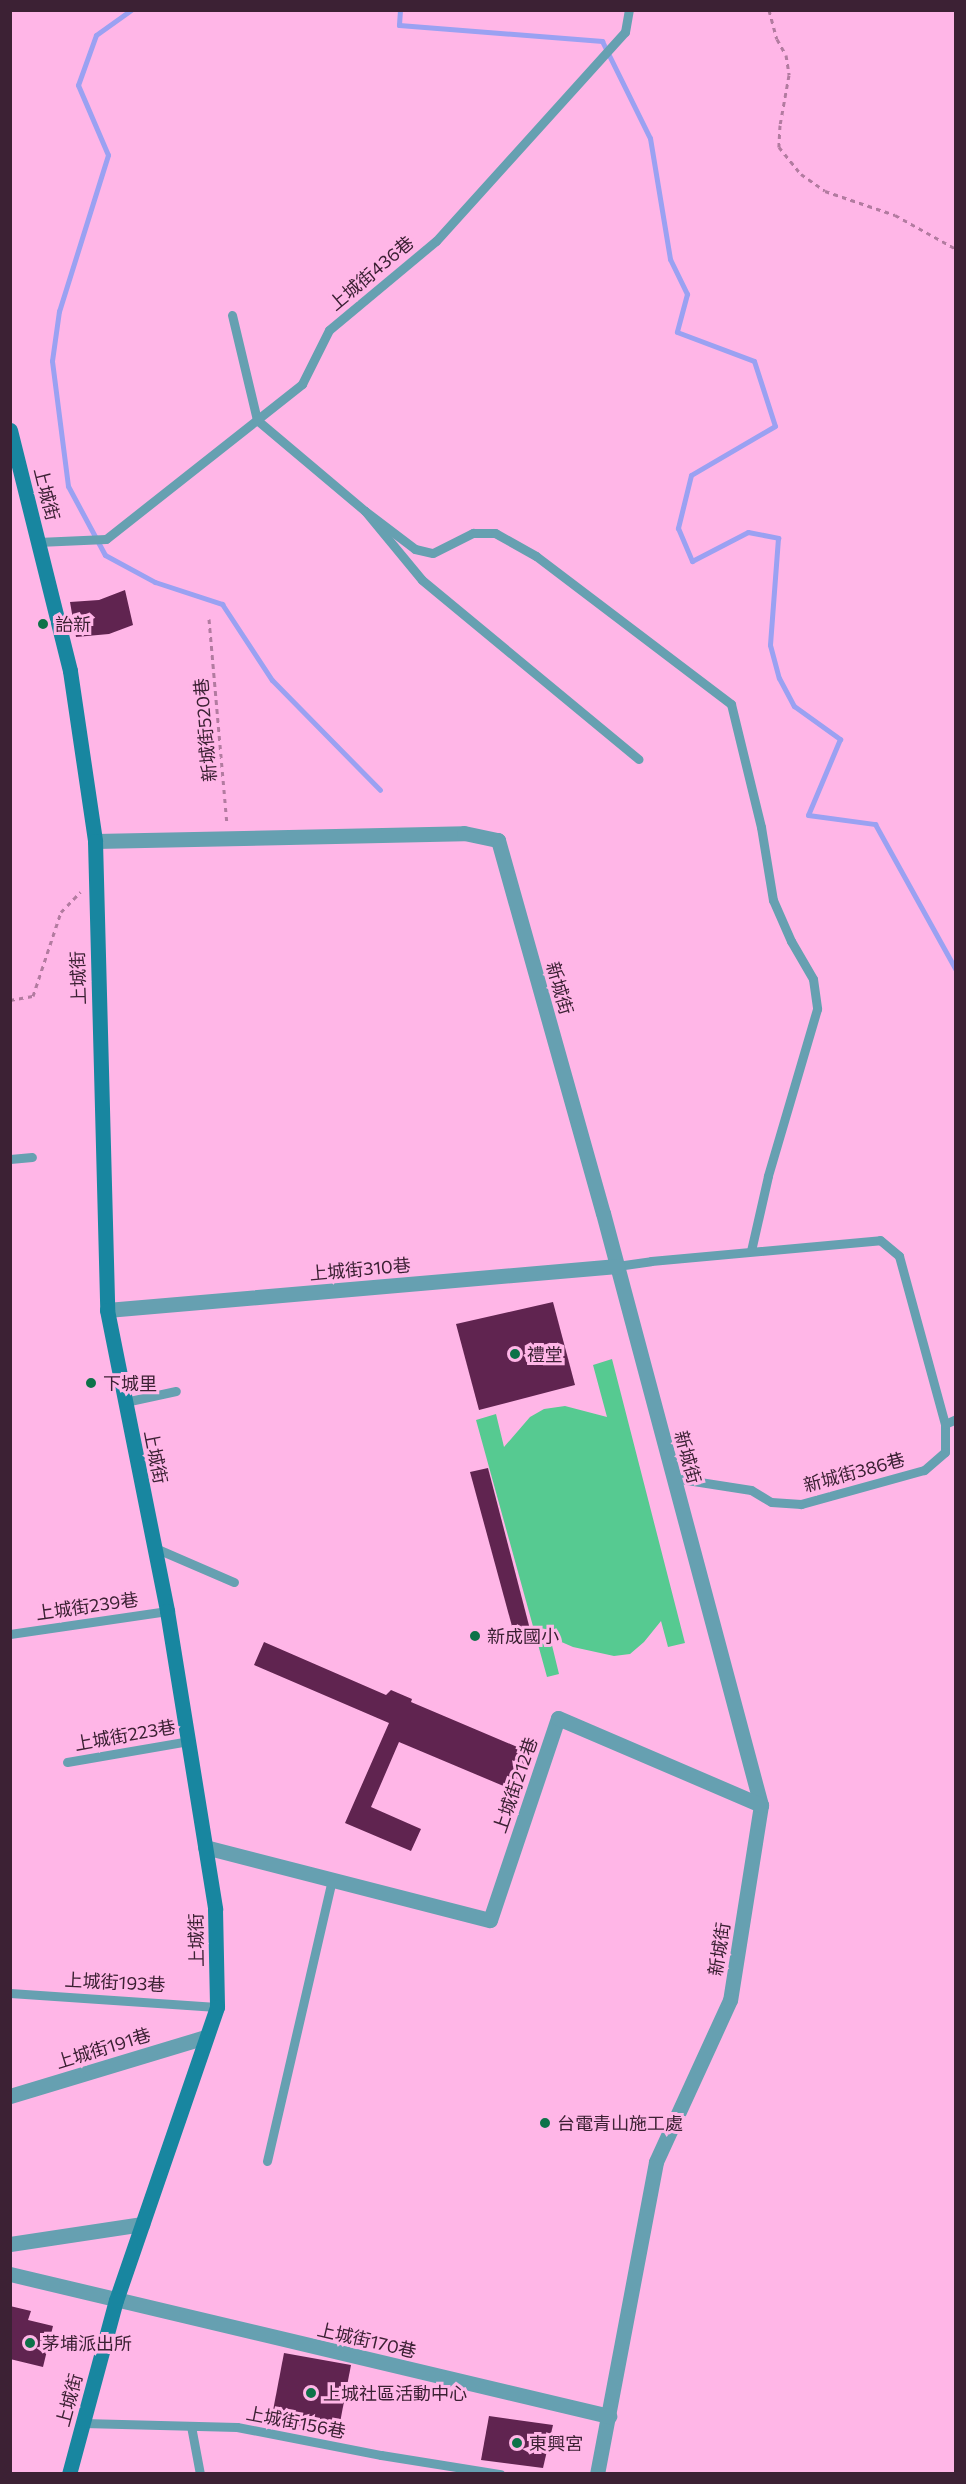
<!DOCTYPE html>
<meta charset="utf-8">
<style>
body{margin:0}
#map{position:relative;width:966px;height:2484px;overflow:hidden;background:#ffb6e7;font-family:Commissioner,"Noto Sans TC",sans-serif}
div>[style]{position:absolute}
.green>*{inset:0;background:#56ca91}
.stream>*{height:5px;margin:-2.5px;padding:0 2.5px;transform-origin:2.5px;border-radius:2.5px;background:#9aa1f2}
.building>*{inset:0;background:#602450}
.path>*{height:3px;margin-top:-1.5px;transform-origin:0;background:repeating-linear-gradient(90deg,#b27ba0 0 4.5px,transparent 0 9px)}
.lane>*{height:9px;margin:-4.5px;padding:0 4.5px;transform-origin:4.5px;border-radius:4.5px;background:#66a0b1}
.street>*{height:15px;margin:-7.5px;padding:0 7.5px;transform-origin:7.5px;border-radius:7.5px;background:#66a0b1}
.secondary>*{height:15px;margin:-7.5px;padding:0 7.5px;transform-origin:7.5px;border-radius:7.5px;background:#1886a0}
.dots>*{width:16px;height:16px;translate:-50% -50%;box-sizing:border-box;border:3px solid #ffb6e7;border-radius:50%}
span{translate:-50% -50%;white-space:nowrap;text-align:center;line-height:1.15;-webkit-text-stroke:6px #ffb6e7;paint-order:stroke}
.street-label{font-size:18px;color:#3c2134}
.poi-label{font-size:18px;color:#3c2134}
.left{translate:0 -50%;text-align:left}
.frame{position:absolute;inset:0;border:12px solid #3c2134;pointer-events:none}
</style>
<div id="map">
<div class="green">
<div style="clip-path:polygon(612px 1359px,685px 1643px,668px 1647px,661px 1621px,644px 1642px,630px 1654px,614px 1656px,573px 1647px,550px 1637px,559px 1674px,547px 1677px,476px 1420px,496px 1414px,504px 1447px,530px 1417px,544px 1409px,565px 1406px,607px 1417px,593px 1365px)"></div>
</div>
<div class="stream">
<div style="left:131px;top:10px;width:43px;rotate:144.5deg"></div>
<div style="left:96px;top:35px;width:53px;rotate:109.8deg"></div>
<div style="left:78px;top:85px;width:76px;rotate:66.8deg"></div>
<div style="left:108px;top:155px;width:164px;rotate:107.4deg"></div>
<div style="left:59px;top:311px;width:50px;rotate:98deg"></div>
<div style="left:52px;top:361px;width:126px;rotate:82.7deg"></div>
<div style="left:68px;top:486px;width:78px;rotate:61.8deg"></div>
<div style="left:105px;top:555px;width:57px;rotate:28.4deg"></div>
<div style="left:155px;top:582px;width:71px;rotate:18.2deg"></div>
<div style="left:222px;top:604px;width:91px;rotate:56.7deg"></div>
<div style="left:272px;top:680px;width:154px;rotate:45.5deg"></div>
<div style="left:400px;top:10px;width:15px;rotate:94deg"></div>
<div style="left:399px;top:25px;width:204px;rotate:4.5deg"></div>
<div style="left:602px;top:41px;width:108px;rotate:63.7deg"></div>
<div style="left:650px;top:138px;width:123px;rotate:80.6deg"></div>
<div style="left:670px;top:259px;width:39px;rotate:64deg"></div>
<div style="left:687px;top:294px;width:39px;rotate:105deg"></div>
<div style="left:677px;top:332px;width:82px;rotate:20.6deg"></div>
<div style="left:754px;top:361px;width:68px;rotate:72.1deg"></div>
<div style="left:775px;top:426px;width:97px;rotate:149.7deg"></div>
<div style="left:691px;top:475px;width:55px;rotate:103.8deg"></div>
<div style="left:678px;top:528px;width:36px;rotate:67deg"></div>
<div style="left:692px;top:561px;width:63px;rotate:-27.4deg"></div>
<div style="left:748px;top:532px;width:31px;rotate:11deg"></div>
<div style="left:778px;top:538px;width:107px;rotate:94.3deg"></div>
<div style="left:770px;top:645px;width:34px;rotate:75deg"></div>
<div style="left:779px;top:678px;width:32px;rotate:62deg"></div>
<div style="left:794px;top:706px;width:57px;rotate:35.7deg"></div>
<div style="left:840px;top:739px;width:82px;rotate:112.8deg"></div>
<div style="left:808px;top:815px;width:68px;rotate:7.7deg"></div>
<div style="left:875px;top:824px;width:167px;rotate:61deg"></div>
</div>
<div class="building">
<div style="clip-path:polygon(125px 590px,133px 625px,109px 634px,76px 637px,70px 602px,99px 600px)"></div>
<div style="clip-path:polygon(553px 1302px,575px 1385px,479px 1410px,456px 1324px)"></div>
<div style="clip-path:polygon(488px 1468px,532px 1637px,516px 1641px,470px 1472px)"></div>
<div style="clip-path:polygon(264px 1642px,386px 1695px,391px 1690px,412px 1699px,411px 1702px,529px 1752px,513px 1790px,399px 1742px,371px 1807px,421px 1829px,411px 1851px,345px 1823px,389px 1723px,254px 1665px)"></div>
<div style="clip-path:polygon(10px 2306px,31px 2311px,28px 2320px,53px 2326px,43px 2367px,10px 2359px)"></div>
<div style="clip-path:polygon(284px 2353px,351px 2365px,338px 2433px,271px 2421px)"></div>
<div style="clip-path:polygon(489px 2416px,553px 2425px,543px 2468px,481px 2460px)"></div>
</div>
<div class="path">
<div style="left:769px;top:10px;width:30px;rotate:75deg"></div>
<div style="left:777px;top:39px;width:18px;rotate:61deg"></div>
<div style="left:786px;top:55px;width:20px;rotate:81deg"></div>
<div style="left:789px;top:75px;width:51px;rotate:100.2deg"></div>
<div style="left:780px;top:125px;width:22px;rotate:93deg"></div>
<div style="left:779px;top:147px;width:35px;rotate:51deg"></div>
<div style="left:801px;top:174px;width:29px;rotate:35deg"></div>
<div style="left:825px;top:191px;width:74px;rotate:18.9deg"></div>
<div style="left:895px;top:215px;width:70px;rotate:29.1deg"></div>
<div style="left:209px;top:619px;width:206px;rotate:85deg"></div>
<div style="left:10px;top:1000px;width:23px;rotate:-10deg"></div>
<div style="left:33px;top:996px;width:89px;rotate:-71.6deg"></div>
<div style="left:61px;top:912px;width:28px;rotate:-46deg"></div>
</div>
<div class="lane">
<div style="left:232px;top:315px;width:108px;rotate:76.6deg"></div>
<div style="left:257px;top:420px;width:141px;rotate:40.1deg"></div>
<div style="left:365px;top:511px;width:89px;rotate:50.4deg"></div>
<div style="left:422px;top:580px;width:281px;rotate:39.6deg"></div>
<div style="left:365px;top:511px;width:63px;rotate:37.2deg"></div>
<div style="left:415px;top:549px;width:18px;rotate:13deg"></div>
<div style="left:433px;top:553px;width:45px;rotate:-26.6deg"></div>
<div style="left:473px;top:533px;width:22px"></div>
<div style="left:495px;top:533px;width:47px;rotate:29.3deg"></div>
<div style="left:536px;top:556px;width:245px;rotate:37.2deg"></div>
<div style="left:731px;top:704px;width:127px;rotate:76.3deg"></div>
<div style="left:761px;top:827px;width:74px;rotate:80.7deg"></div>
<div style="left:773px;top:900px;width:45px;rotate:66.3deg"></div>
<div style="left:791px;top:941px;width:44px;rotate:59.9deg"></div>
<div style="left:813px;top:979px;width:30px;rotate:82deg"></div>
<div style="left:817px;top:1009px;width:174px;rotate:106.4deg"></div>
<div style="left:768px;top:1176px;width:77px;rotate:102.8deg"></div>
<div style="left:38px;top:542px;width:68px;rotate:-2.5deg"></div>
<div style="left:106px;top:539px;width:250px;rotate:-38.3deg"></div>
<div style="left:302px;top:384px;width:60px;rotate:-63.4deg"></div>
<div style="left:329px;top:330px;width:139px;rotate:-39.8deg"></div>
<div style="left:436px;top:241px;width:282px;rotate:-47.9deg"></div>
<div style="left:625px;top:32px;width:22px;rotate:-80deg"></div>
<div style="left:10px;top:1159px;width:22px;rotate:-5deg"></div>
<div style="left:617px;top:1266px;width:34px;rotate:-8deg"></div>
<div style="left:651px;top:1261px;width:230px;rotate:-5.2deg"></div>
<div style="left:880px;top:1240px;width:25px;rotate:40deg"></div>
<div style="left:899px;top:1256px;width:174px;rotate:74.7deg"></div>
<div style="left:945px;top:1424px;width:28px;rotate:90deg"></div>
<div style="left:945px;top:1452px;width:28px;rotate:139deg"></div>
<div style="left:924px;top:1470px;width:128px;rotate:164.5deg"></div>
<div style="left:801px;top:1504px;width:30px;rotate:-176deg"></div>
<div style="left:771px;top:1502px;width:23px;rotate:-149deg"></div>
<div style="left:751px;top:1490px;width:78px;rotate:-171.1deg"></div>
<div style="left:125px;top:1402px;width:52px;rotate:-12.2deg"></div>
<div style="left:945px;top:1424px;width:12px;rotate:-24deg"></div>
<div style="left:155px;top:1548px;width:86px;rotate:23.3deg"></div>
<div style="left:10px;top:1634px;width:159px;rotate:-8.3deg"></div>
<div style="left:67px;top:1762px;width:123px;rotate:-9.8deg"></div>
<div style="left:10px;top:1993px;width:207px;rotate:3.9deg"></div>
<div style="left:267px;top:2161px;width:289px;rotate:-77deg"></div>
<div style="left:83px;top:2423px;width:154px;rotate:1.5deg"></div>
<div style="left:237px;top:2427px;width:147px;rotate:11deg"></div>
<div style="left:381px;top:2455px;width:121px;rotate:9.1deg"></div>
<div style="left:191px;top:2426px;width:49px;rotate:79.4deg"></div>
</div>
<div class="street">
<div style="left:95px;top:841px;width:369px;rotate:-1.2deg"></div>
<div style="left:464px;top:833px;width:35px;rotate:12deg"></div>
<div style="left:498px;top:840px;width:387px;rotate:74.3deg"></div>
<div style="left:603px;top:1213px;width:613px;rotate:75.06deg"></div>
<div style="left:761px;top:1805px;width:197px;rotate:99deg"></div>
<div style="left:730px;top:2000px;width:178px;rotate:114.6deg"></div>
<div style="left:656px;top:2162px;width:318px;rotate:100.7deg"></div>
<div style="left:107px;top:1310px;width:512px;rotate:-4.93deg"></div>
<div style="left:205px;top:1847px;width:294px;rotate:14.4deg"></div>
<div style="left:490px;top:1920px;width:213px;rotate:-71.4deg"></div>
<div style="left:558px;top:1718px;width:221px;rotate:23.2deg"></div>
<div style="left:10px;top:2096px;width:205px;rotate:-16.8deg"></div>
<div style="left:10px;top:2244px;width:134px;rotate:-8.6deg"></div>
<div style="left:10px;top:2274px;width:616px;rotate:13.34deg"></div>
</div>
<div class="secondary">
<div style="left:10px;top:430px;width:248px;rotate:76deg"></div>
<div style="left:70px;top:671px;width:172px;rotate:81.6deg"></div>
<div style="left:95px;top:841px;width:469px;rotate:88.5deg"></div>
<div style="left:107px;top:1310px;width:307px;rotate:78.7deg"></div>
<div style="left:167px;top:1611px;width:302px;rotate:80.8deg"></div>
<div style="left:215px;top:1909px;width:98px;rotate:88.8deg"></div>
<div style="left:217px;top:2007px;width:310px;rotate:109deg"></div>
<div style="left:116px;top:2300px;width:180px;rotate:105.1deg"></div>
</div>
<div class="dots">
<div style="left:43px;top:624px;background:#0d7249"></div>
<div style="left:515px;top:1354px;background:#0d7249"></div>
<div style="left:91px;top:1383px;background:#0d7249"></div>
<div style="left:475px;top:1636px;background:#0d7249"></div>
<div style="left:545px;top:2123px;background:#0d7249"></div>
<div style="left:30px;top:2343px;background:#0d7249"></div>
<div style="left:311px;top:2393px;background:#0d7249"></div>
<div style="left:517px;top:2443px;background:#0d7249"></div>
</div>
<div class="street-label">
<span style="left:371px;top:273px;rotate:-40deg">上城街436巷</span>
<span style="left:47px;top:494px;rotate:76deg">上城街</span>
<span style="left:205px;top:730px;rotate:-95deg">新城街520巷</span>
<span style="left:78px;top:978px;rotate:-92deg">上城街</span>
<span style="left:560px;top:988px;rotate:74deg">新城街</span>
<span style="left:360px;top:1269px;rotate:-5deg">上城街310巷</span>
<span style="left:156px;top:1457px;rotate:79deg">上城街</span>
<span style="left:688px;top:1457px;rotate:75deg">新城街</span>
<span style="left:854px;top:1472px;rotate:-15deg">新城街386巷</span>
<span style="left:87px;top:1606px;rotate:-8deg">上城街239巷</span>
<span style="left:125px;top:1735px;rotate:-10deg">上城街223巷</span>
<span style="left:515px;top:1785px;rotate:-71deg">上城街212巷</span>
<span style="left:196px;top:1940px;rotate:-91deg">上城街</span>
<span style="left:719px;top:1949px;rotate:-81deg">新城街</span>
<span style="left:115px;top:1982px;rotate:3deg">上城街193巷</span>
<span style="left:103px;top:2048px;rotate:-17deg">上城街191巷</span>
<span style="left:367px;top:2340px;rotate:13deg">上城街170巷</span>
<span style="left:69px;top:2400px;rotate:-75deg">上城街</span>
<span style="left:296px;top:2422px;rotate:11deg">上城街156巷</span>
</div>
<div class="poi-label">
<span class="left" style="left:55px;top:624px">詒新</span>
<span class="left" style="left:527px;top:1354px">禮堂</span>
<span class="left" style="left:103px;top:1383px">下城里</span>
<span class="left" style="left:487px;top:1636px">新成國小</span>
<span class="left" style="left:557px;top:2123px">台電青山施工處</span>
<span class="left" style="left:42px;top:2343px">茅埔派出所</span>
<span class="left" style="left:323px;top:2393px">上城社區活動中心</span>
<span class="left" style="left:529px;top:2443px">東興宮</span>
</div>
<div class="frame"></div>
</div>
